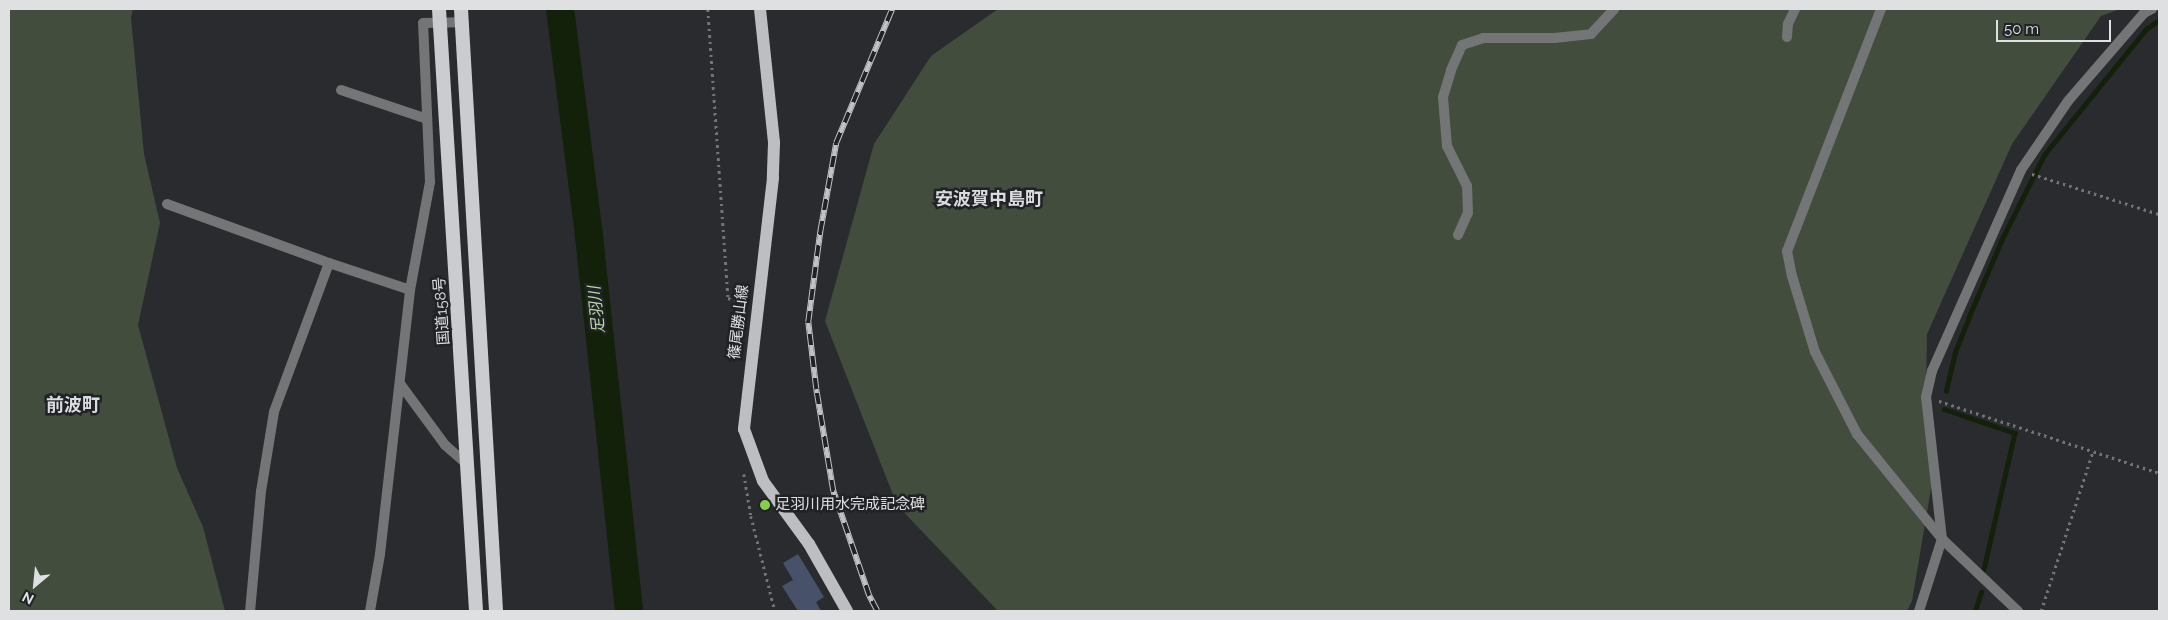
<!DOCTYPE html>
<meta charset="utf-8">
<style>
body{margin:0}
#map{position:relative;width:2168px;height:620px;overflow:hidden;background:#2a2b2f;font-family:Raleway,"Noto Sans JP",sans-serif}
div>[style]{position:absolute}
.green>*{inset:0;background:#434d3d}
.stream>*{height:4.5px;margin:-2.25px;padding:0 2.25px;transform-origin:2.25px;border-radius:2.25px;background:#13200a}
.river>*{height:28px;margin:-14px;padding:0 14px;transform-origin:14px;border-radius:14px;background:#13200a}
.building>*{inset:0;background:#47516a}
.path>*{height:2.5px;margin-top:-1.25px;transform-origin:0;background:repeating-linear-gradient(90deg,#737478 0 2.5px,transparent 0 6.5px)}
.minor>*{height:10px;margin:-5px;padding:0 5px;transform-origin:5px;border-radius:5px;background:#747576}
.primary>*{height:12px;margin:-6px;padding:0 6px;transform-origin:6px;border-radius:6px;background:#bdbec2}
.trunk>*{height:14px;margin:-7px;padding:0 7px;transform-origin:7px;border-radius:7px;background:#cbccd0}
.rail>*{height:5.5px;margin-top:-2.75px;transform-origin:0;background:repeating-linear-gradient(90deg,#202225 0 11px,#c1c2c4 0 22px);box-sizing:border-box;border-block:1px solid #c1c2c4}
.dots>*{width:14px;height:14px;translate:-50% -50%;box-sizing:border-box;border:2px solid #202225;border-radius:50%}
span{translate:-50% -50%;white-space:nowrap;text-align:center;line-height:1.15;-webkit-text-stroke:5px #202225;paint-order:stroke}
.street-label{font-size:15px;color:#dfe0e2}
.poi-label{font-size:15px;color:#dfe0e2}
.left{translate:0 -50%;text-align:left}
.water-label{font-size:16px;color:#bbd9a8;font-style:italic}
.quarter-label{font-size:18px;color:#dadce0;font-weight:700}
.frame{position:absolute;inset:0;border:10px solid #dfe0e2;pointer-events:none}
.north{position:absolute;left:10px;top:560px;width:50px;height:50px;-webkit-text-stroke:4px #202225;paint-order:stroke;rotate:208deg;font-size:14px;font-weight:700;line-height:20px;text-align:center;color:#dfe0e2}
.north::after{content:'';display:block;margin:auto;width:18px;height:22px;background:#dfe0e2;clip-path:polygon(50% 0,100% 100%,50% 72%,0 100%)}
.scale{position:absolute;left:1996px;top:20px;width:115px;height:22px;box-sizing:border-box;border:2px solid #dfe0e2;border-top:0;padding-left:6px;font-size:15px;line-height:18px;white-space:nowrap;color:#dfe0e2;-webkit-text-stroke:4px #202225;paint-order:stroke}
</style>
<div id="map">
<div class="green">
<div style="clip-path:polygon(9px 9px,133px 9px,131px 18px,144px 154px,160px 223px,138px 325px,177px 468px,203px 527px,225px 611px,9px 611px)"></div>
<div style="clip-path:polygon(998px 9px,2120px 9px,2101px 16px,2012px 144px,1927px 334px,1926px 397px,1936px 459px,1912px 601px,1907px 611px,998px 611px,897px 505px,825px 321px,874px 144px,931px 56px)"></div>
</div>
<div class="stream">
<div style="left:1946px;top:391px;width:40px;rotate:-77deg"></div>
<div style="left:1955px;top:352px;width:35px;rotate:-68deg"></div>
<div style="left:1968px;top:319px;width:87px;rotate:-67deg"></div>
<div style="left:2002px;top:239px;width:94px;rotate:-63.4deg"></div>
<div style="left:2044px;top:155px;width:162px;rotate:-51deg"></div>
<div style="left:2146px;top:29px;width:16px;rotate:-35deg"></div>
<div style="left:1944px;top:409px;width:75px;rotate:18.7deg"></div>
<div style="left:2015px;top:433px;width:140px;rotate:102.8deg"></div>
<div style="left:1975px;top:611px;width:20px;rotate:-72deg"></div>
</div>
<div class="river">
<div style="left:560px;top:9px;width:229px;rotate:82.7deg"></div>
<div style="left:589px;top:236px;width:377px;rotate:83.9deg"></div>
</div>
<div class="building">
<div style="clip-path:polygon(798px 554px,824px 597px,816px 602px,821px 611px,798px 611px,782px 586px,793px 580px,783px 563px)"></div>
</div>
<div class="path">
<div style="left:708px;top:9px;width:290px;rotate:86deg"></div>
<div style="left:728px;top:298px;width:19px;rotate:18deg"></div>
<div style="left:2032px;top:174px;width:133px;rotate:17.5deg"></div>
<div style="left:1939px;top:401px;width:231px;rotate:18.1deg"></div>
<div style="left:744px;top:474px;width:43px;rotate:80.5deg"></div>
<div style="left:751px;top:516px;width:98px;rotate:75.8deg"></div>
<div style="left:2041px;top:611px;width:168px;rotate:-72deg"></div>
</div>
<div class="minor">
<div style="left:1881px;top:9px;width:260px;rotate:111.2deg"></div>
<div style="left:1787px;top:251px;width:25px;rotate:79deg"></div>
<div style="left:1792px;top:276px;width:79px;rotate:73.2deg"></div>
<div style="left:1815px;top:352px;width:92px;rotate:62.9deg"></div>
<div style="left:1857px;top:434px;width:135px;rotate:51deg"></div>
<div style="left:1942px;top:539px;width:105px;rotate:43.5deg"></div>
<div style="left:1787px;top:37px;width:13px;rotate:-86deg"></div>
<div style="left:1788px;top:24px;width:17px;rotate:-65deg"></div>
<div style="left:341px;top:90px;width:91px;rotate:18.6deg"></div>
<div style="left:167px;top:204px;width:172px;rotate:20deg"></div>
<div style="left:329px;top:263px;width:159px;rotate:110.3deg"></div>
<div style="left:274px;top:412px;width:80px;rotate:99.3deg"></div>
<div style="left:261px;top:491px;width:121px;rotate:95.2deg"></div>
<div style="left:1458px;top:235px;width:24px;rotate:-66deg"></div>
<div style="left:1468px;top:213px;width:27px;rotate:-92deg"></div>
<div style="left:1467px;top:186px;width:45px;rotate:-116.6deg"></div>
<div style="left:1447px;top:146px;width:49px;rotate:-94.7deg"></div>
<div style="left:1443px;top:97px;width:28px;rotate:-73deg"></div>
<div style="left:1451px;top:70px;width:27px;rotate:-66deg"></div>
<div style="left:1462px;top:45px;width:22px;rotate:-18deg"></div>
<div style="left:1483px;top:38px;width:71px"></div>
<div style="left:1554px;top:38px;width:37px;rotate:-6deg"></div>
<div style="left:1591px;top:34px;width:34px;rotate:-47deg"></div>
<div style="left:329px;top:263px;width:85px;rotate:18.4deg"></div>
<div style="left:401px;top:385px;width:74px;rotate:53.7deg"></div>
<div style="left:445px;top:445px;width:30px;rotate:41deg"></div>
<div style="left:370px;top:611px;width:58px;rotate:-80deg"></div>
<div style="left:380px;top:554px;width:266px;rotate:-83.5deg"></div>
<div style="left:410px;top:290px;width:110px;rotate:-79.5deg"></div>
<div style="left:430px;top:182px;width:159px;rotate:-92.5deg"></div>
<div style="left:423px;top:23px;width:39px;rotate:-1deg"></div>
<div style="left:1919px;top:611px;width:76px;rotate:-72.3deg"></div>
<div style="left:1942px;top:539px;width:143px;rotate:-96.4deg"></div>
<div style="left:1926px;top:397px;width:27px;rotate:-77deg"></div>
<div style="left:1932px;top:371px;width:220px;rotate:-66.1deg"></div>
<div style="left:2021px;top:170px;width:83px;rotate:-55.7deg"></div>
<div style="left:2068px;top:101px;width:116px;rotate:-49.2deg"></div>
<div style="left:2144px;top:13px;width:9px;rotate:-27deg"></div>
</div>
<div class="primary">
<div style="left:760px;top:9px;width:135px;rotate:84deg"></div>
<div style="left:774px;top:143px;width:35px;rotate:92deg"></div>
<div style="left:773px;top:178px;width:253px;rotate:96.6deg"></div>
<div style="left:744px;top:429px;width:55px;rotate:69.9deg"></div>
<div style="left:763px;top:481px;width:78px;rotate:53.9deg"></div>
<div style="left:809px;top:544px;width:77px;rotate:60.4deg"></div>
</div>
<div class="trunk">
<div style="left:439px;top:9px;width:603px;rotate:86.48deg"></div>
<div style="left:461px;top:9px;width:603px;rotate:86.67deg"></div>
</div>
<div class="rail">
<div style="left:877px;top:611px;width:17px;rotate:-118deg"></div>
<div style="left:869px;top:596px;width:111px;rotate:-108.9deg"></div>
<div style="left:833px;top:491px;width:103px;rotate:-99.5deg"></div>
<div style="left:816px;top:389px;width:67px;rotate:-96.8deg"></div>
<div style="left:808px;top:322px;width:91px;rotate:-82.4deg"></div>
<div style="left:820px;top:232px;width:90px;rotate:-79.8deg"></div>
<div style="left:836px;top:143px;width:145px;rotate:-67.3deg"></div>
</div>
<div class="dots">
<div style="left:765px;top:505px;background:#86cf4b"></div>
</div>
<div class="street-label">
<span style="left:442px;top:311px;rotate:-94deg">国道158号</span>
<span style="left:739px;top:322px;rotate:-83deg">篠尾勝山線</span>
</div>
<div class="poi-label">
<span class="left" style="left:775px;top:505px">足羽川用水完成記念碑</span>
</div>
<div class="water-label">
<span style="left:597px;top:310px;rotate:-96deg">足羽川</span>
</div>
<div class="quarter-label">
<span style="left:989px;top:199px">安波賀中島町</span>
<span style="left:73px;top:405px">前波町</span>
</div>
<div class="frame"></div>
<div class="north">N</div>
<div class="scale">50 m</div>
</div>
